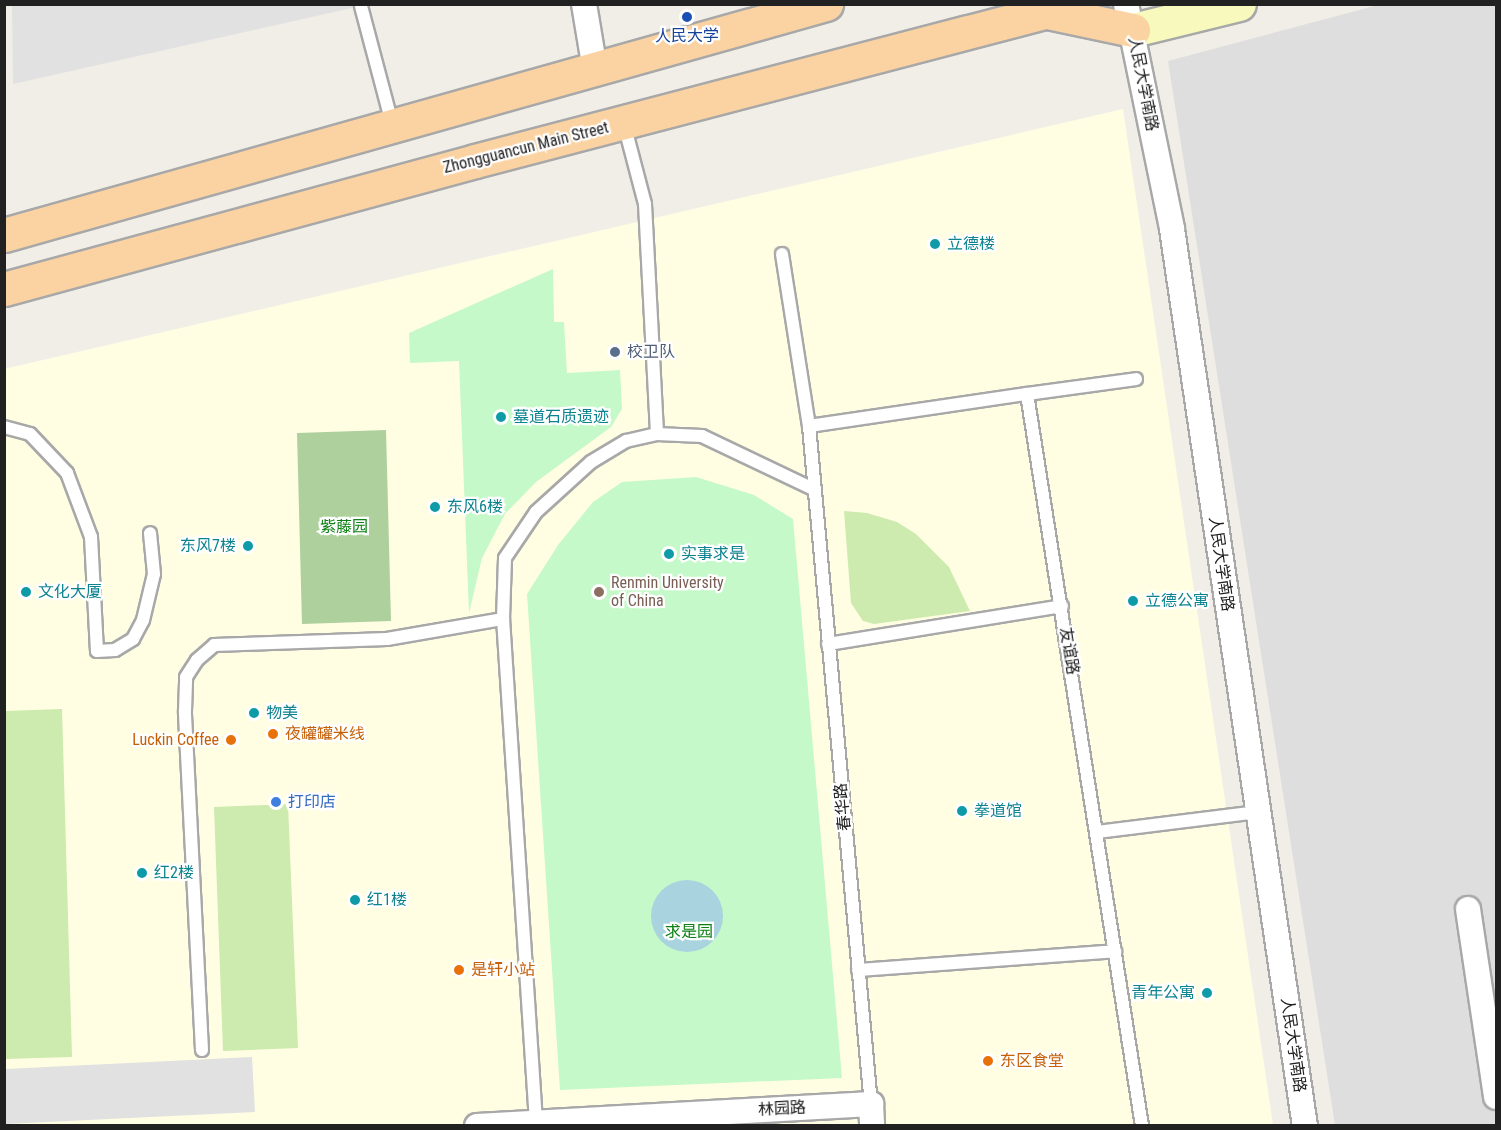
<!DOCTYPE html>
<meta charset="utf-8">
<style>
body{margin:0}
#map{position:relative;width:1501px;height:1130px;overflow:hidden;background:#f1eee8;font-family:"Roboto Condensed","Noto Sans SC",sans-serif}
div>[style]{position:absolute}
.residential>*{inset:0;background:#dfdede}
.education>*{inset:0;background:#fffee3}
.grass>*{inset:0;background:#cdeaaf}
.forest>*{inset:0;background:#add09d}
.park>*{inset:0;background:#c6f9c9}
.parking>*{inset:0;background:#e1e1e1}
.water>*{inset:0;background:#a9d3de}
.round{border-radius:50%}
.roads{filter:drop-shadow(2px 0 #a8a8a8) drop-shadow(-2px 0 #a8a8a8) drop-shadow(0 2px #a8a8a8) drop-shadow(0 -2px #a8a8a8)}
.lane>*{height:12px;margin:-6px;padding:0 6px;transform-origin:6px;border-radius:6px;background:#fff}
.street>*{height:24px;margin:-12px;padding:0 12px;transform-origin:12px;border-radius:12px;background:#fff}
.secondary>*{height:33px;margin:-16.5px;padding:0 16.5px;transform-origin:16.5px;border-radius:16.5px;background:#f7f9bd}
.primary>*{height:33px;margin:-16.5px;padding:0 16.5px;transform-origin:16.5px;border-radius:16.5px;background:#fbd3a3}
.dots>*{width:16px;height:16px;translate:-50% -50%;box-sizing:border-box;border:3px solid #fff;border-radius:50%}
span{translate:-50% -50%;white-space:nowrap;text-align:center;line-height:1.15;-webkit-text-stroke:4.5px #fff;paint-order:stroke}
.transit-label{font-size:16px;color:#164399}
.street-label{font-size:16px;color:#212121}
.culture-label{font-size:16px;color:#0d838f}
.left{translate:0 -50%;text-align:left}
.right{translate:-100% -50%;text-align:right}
.service-label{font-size:16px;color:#4e5e75}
.park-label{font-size:16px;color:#0d8114}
.education-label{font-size:16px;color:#785e54}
.food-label{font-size:16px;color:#c56008}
.shop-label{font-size:16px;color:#366cbe}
.frame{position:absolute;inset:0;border:6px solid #212121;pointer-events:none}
</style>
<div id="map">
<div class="residential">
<div style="clip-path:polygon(1378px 5px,1496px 5px,1496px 1125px,1335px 1125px,1168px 61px)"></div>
</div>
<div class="education">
<div style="clip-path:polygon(1123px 109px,1273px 1125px,5px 1125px,4px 369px)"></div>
</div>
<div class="grass">
<div style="clip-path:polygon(844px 511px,867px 513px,897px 522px,916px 534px,949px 567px,970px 611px,874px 624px,863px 621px,851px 603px)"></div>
<div style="clip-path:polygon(62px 709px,72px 1057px,5px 1059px,5px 711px)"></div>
<div style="clip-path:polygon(288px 804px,298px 1048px,223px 1051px,214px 807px)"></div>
</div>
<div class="forest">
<div style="clip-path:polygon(386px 430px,391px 621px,302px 624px,297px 433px)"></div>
</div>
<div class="park">
<div style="clip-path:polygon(553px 269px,554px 322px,564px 322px,567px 373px,620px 370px,622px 409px,611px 427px,536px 482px,505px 514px,482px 558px,469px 613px,459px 361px,410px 363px,409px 333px)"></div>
<div style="clip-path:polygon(696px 477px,754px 495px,793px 519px,842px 1078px,560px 1090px,527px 594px,558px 545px,593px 502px,622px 482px)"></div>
</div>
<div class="parking">
<div style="clip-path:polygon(12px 4px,365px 5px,13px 84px)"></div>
<div style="clip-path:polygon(252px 1057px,255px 1112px,5px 1124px,5px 1069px)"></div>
</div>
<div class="water">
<div class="round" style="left:651px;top:880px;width:72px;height:72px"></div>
</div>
<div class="roads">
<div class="lane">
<div style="left:361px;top:6px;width:121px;rotate:75.2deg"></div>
<div style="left:624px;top:124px;width:83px;rotate:75.3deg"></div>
<div style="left:645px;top:204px;width:230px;rotate:87deg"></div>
<div style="left:782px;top:254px;width:174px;rotate:81.1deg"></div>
<div style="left:809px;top:426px;width:681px;rotate:84.78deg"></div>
<div style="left:1027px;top:394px;width:110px;rotate:-7.8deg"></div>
<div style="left:809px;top:426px;width:220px;rotate:-8.4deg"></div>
<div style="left:1027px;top:394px;width:741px;rotate:81.07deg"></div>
<div style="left:4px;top:427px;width:27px;rotate:15deg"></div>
<div style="left:30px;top:434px;width:54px;rotate:46.5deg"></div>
<div style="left:67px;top:473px;width:68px;rotate:69.4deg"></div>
<div style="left:91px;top:537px;width:114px;rotate:87deg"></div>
<div style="left:97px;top:651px;width:18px;rotate:-3deg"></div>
<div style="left:115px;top:650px;width:21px;rotate:-31deg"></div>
<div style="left:133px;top:639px;width:21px;rotate:-62deg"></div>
<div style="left:143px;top:620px;width:47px;rotate:-76.6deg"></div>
<div style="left:154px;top:574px;width:41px;rotate:-95.6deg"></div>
<div style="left:828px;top:644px;width:237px;rotate:-9.2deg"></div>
<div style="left:1097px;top:832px;width:162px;rotate:-7.1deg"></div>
<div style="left:858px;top:970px;width:258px;rotate:-4.2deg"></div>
<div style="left:202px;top:1050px;width:339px;rotate:-92.9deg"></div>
<div style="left:185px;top:711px;width:34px;rotate:-88deg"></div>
<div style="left:186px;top:677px;width:20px;rotate:-57deg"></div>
<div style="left:197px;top:660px;width:23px;rotate:-41deg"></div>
<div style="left:214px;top:645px;width:173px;rotate:-2deg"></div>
<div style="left:387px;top:639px;width:118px;rotate:-9.8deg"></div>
<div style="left:536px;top:1122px;width:504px;rotate:-93.75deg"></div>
<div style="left:503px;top:619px;width:61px;rotate:-88.1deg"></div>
<div style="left:505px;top:558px;width:55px;rotate:-56deg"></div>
<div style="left:536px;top:512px;width:74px;rotate:-42.3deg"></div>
<div style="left:591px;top:462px;width:41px;rotate:-31deg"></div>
<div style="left:626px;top:441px;width:32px;rotate:-13deg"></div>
<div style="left:657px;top:434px;width:45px;rotate:2.5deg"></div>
<div style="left:702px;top:436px;width:123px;rotate:25.5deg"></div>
</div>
<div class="street">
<div style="left:584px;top:4px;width:67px;rotate:80.5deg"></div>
<div style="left:1126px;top:4px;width:230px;rotate:78.4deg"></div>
<div style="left:1172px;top:229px;width:907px;rotate:81.57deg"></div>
<div style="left:1468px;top:909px;width:190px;rotate:81.5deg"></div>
<div style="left:477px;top:1126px;width:395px;rotate:-3.2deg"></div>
<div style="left:871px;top:1104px;width:22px;rotate:87deg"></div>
</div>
<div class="secondary">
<div style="left:1133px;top:30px;width:109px;rotate:-13.8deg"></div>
</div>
<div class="primary">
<div style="left:1048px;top:12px;width:87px;rotate:12deg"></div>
<div style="left:4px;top:235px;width:854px;rotate:-15.7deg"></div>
<div style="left:4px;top:289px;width:488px;rotate:-15.2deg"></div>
<div style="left:475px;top:161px;width:620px;rotate:-14.66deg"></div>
</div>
</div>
<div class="dots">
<div style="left:687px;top:17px;background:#1a4fb4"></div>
<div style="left:935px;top:244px;background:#0f9aa8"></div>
<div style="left:615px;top:352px;background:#5c6f8a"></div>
<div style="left:501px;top:417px;background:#0f9aa8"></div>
<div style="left:435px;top:507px;background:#0f9aa8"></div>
<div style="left:248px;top:546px;background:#0f9aa8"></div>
<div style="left:669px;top:554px;background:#0f9aa8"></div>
<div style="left:26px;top:592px;background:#0f9aa8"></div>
<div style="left:599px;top:592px;background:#8d6e63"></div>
<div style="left:1133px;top:601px;background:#0f9aa8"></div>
<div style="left:254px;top:713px;background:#0f9aa8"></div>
<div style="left:273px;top:734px;background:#e8710a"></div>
<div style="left:231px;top:740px;background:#e8710a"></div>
<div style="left:276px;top:802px;background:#3f7fe0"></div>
<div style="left:962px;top:811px;background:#0f9aa8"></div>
<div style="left:142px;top:873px;background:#0f9aa8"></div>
<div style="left:355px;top:900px;background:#0f9aa8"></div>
<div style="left:459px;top:970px;background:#e8710a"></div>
<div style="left:1207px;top:993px;background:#0f9aa8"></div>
<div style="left:988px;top:1061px;background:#e8710a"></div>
</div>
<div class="transit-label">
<span style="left:687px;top:36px">人民大学</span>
</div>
<div class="street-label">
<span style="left:1143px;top:84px;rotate:79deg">人民大学南路</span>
<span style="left:526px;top:148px;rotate:-14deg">Zhongguancun Main Street</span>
<span style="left:1221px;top:564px;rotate:82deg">人民大学南路</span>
<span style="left:1069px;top:651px;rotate:81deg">友谊路</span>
<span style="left:843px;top:807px;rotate:-95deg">春华路</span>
<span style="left:1293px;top:1045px;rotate:82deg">人民大学南路</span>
<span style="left:782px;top:1109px;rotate:-3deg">林园路</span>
</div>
<div class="culture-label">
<span class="left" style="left:947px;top:244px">立德楼</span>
<span class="left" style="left:513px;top:417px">墓道石质遗迹</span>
<span class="left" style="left:447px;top:507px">东风6楼</span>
<span class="right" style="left:236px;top:546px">东风7楼</span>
<span class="left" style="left:681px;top:554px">实事求是</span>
<span class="left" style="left:38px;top:592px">文化大厦</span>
<span class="left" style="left:1145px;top:601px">立德公寓</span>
<span class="left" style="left:266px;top:713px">物美</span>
<span class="left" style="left:974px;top:811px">拳道馆</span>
<span class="left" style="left:154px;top:873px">红2楼</span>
<span class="left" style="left:367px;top:900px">红1楼</span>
<span class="right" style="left:1195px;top:993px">青年公寓</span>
</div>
<div class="service-label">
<span class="left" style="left:627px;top:352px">校卫队</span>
</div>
<div class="park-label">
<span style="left:344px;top:527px">紫藤园</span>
<span style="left:689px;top:932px">求是园</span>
</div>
<div class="education-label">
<span class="left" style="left:611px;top:592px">Renmin University<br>of China</span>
</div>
<div class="food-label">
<span class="left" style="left:285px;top:734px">夜罐罐米线</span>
<span class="right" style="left:219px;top:740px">Luckin Coffee</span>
<span class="left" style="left:471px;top:970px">是轩小站</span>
<span class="left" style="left:1000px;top:1061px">东区食堂</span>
</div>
<div class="shop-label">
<span class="left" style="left:288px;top:802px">打印店</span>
</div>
<div class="frame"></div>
</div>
